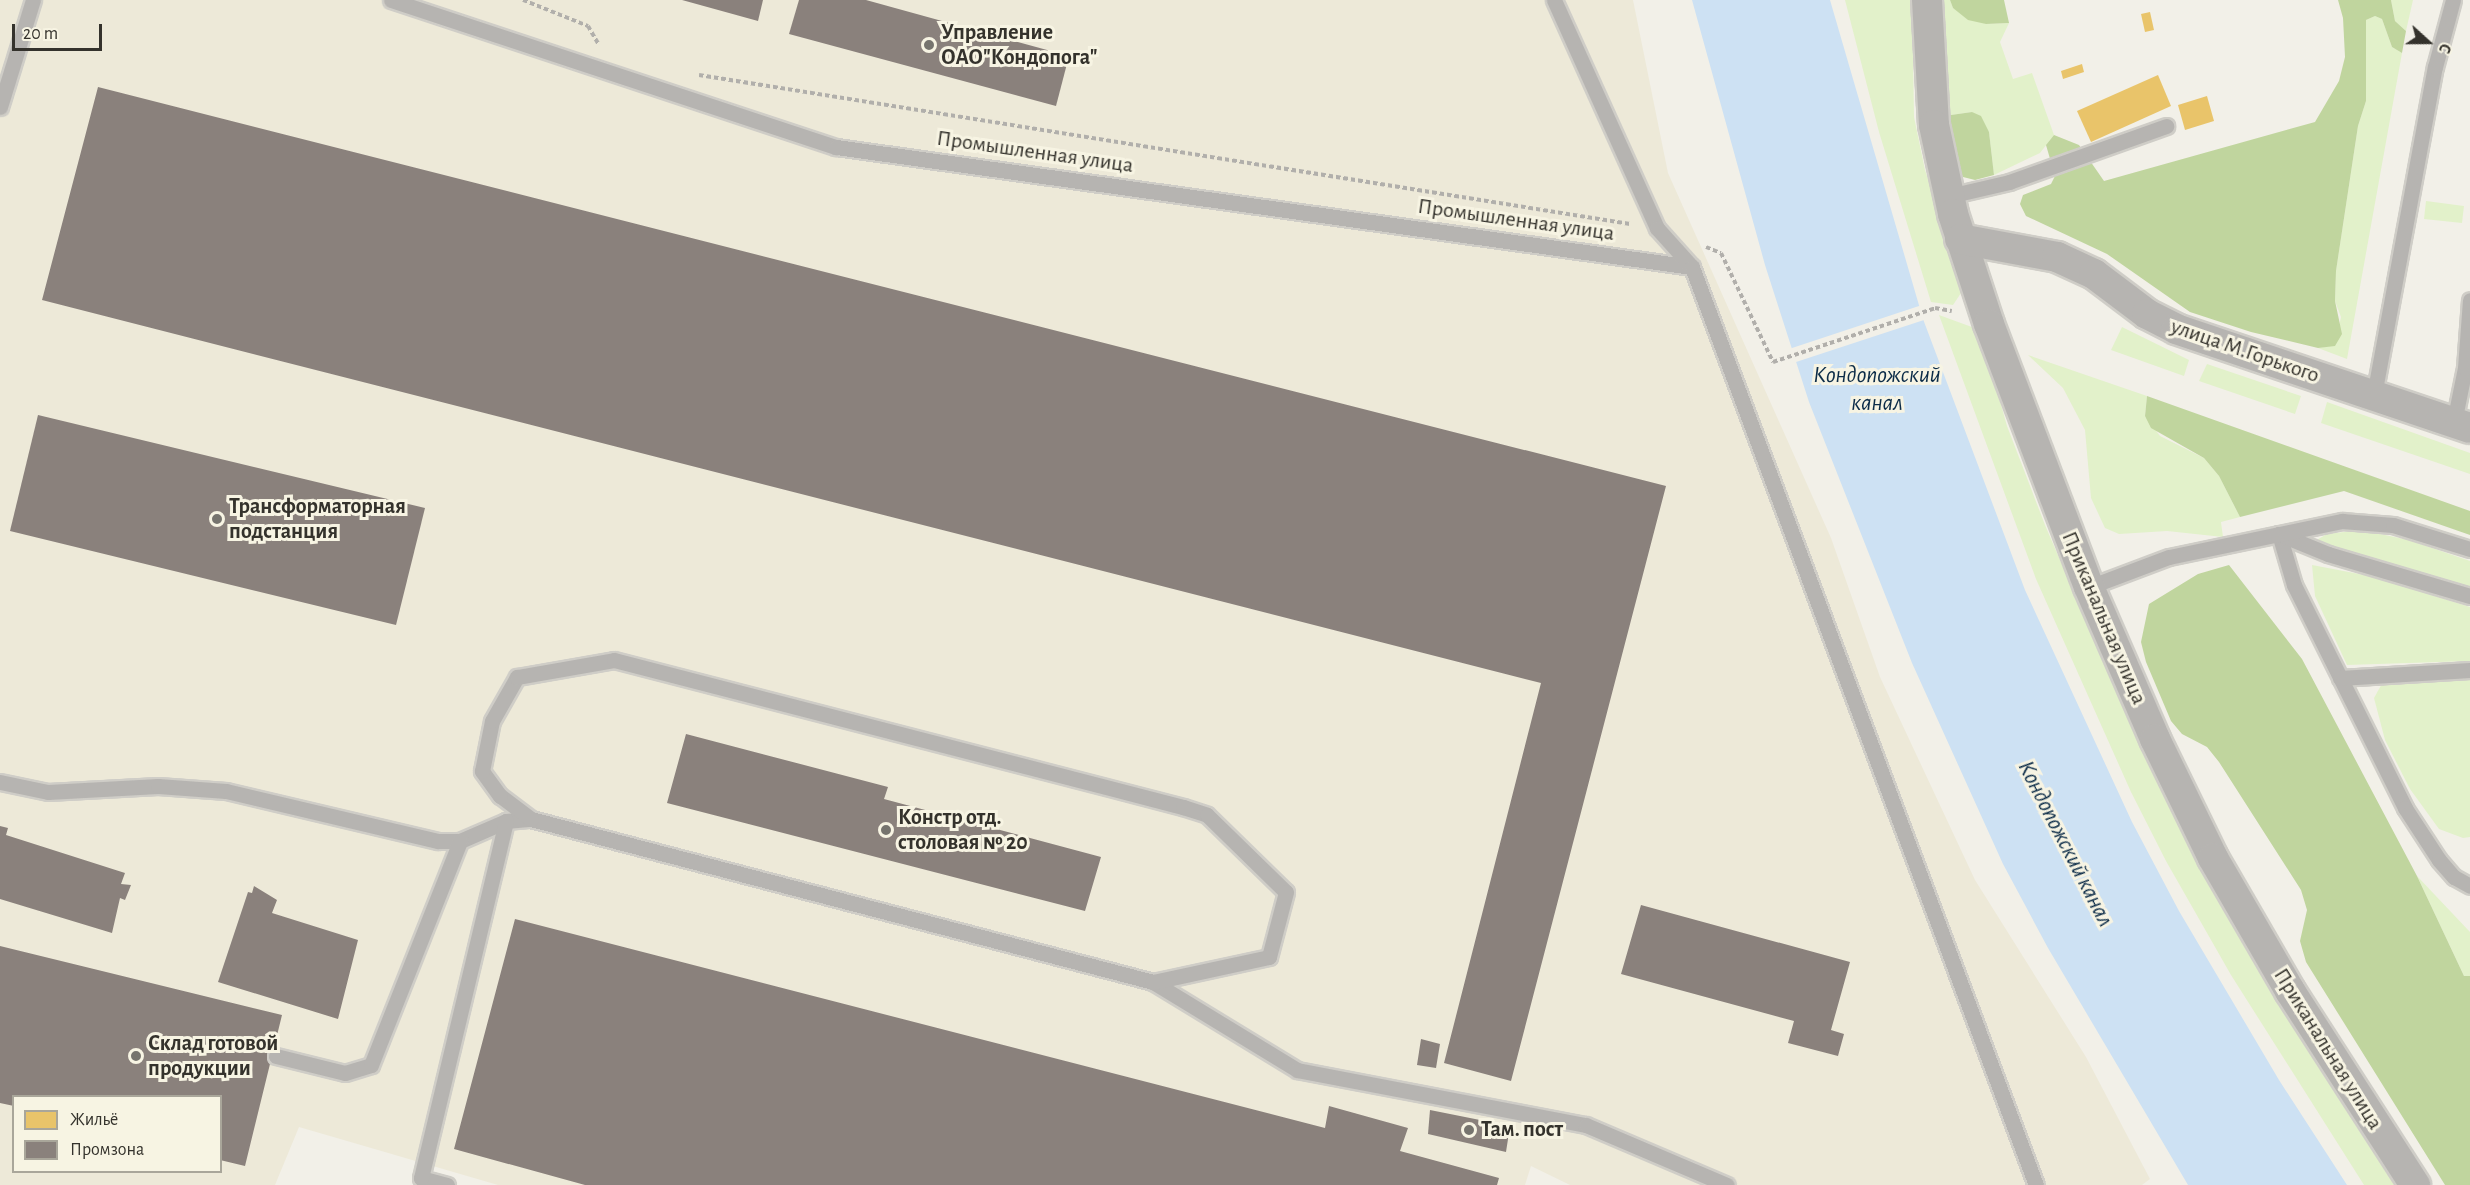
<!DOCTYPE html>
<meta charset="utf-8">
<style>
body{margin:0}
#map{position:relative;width:2470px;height:1185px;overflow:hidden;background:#f2f0e8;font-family:"Alegreya Sans",sans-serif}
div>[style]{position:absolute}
.built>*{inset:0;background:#ede9d8}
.green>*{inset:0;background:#e2f1ca}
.forest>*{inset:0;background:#c0d59e}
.water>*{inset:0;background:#cde1f3}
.pier>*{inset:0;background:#f2f0e8}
.homes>*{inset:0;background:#e9c46a}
.industry>*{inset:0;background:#8a817c}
.path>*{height:4px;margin-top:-2px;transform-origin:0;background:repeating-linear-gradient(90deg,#b1afab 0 4.5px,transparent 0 7.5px)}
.roads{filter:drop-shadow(2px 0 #cfcdc7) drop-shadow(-2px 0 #cfcdc7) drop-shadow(0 2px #cfcdc7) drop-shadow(0 -2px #cfcdc7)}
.service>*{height:15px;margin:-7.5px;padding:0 7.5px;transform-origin:7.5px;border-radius:7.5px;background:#b6b4b1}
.minor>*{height:30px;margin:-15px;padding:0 15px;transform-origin:15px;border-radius:15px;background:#b6b4b1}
.dots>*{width:16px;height:16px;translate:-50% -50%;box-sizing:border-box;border:3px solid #f7f4e3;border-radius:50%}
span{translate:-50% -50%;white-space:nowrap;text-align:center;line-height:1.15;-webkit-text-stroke:6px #f7f4e3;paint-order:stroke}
.poi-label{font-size:22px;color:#34322c;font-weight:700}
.left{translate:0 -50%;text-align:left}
.street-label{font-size:22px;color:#34322c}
.water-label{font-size:24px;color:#0c2c48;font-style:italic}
.legend{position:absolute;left:12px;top:1095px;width:210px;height:78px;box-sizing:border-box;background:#f7f4e3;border:2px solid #a9a69a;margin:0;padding:8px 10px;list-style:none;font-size:18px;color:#34322c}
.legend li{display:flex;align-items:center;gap:12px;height:30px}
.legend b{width:30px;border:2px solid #a9a69a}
.north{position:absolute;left:2398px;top:12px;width:60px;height:60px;-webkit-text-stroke:4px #f7f4e3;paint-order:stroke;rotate:111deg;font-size:16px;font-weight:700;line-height:24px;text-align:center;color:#34322c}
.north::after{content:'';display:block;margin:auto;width:21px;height:27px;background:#34322c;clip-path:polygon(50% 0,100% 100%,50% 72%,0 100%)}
.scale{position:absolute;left:12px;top:24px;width:90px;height:27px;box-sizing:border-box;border:3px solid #34322c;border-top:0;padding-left:8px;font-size:18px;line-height:21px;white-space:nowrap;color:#34322c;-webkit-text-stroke:4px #f7f4e3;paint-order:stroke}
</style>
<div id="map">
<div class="built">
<div style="clip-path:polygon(evenodd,0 0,1633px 0,1668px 173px,1831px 538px,1880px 677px,1975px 880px,2086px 1057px,2150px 1179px,2142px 1185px,1570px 1185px,1531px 1166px,1525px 1185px,498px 1185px,299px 1127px,275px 1185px,0 1185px,0 0,14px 1096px,220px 1096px,220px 1172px,14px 1172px,14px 1096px)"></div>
</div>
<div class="green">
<div style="clip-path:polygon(1845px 0,1912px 0,1914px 117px,1925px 170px,1965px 287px,1953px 305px,1931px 302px,1879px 132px)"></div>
<div style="clip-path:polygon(1942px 0,1950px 0,1953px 8px,1986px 24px,2009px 23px,2000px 42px,2013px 79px,2032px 73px,2054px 135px,2040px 153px,1994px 175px,1989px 132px,1972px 112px,1944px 116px)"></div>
<div style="clip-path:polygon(2391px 0,2413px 0,2406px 31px,2395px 21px)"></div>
<div style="clip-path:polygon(2375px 16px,2382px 19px,2392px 47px,2402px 53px,2347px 359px,2318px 348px,2335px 345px,2341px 317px,2335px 301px,2336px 271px,2358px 126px,2366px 101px,2366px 20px)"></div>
<div style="clip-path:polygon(2426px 201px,2464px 206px,2462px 223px,2424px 219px)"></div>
<div style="clip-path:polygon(1939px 315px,1980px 330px,2007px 426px,2045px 525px,2088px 625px,2195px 849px,2278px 1000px,2398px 1185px,2364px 1185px,2231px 975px,2166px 861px,2131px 792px,2036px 579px)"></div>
<div style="clip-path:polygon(2122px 327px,2189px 360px,2184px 376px,2111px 350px)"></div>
<div style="clip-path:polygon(2028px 355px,2147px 396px,2145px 416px,2160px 436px,2204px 458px,2219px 476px,2240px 517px,2221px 522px,2223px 537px,2167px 531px,2119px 534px,2105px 528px,2091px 498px,2085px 430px,2063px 388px)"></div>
<div style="clip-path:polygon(2207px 364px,2301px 396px,2295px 414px,2199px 381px)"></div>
<div style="clip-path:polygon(2327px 402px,2470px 453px,2470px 474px,2321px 423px)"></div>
<div style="clip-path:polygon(2361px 530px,2409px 540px,2470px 561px,2470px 588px,2315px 541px,2327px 534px)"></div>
<div style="clip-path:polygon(2312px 565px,2375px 577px,2470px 607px,2470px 661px,2347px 665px,2315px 596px)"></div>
<div style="clip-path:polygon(2470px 678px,2470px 837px,2463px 838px,2439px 829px,2410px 789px,2385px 740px,2374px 698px,2384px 680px)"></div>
<div style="clip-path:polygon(2417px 876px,2470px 932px,2470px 976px,2464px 976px)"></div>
</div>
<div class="forest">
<div style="clip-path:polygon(1950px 0,2004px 0,2009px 23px,1986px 24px,1968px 20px,1953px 8px)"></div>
<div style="clip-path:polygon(2338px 0,2391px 0,2395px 21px,2406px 31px,2402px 53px,2392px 47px,2382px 19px,2375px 16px,2366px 20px,2366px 101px,2358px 126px,2336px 271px,2335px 301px,2342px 334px,2335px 346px,2318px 348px,2251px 332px,2190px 312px,2107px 254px,2026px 216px,2020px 204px,2023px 195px,2051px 184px,2055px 176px,2046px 145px,2054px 135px,2079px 145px,2104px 181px,2315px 122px,2339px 81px,2345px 57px,2343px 18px)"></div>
<div style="clip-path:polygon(1972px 112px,1981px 116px,1989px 132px,1994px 175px,1975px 180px,1963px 177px,1956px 166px,1944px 116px)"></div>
<div style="clip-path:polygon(2147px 396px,2470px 511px,2470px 535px,2344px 491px,2240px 517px,2219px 476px,2204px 458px,2151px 428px,2145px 416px)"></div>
<div style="clip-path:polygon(2229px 565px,2302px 659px,2417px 876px,2464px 976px,2470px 976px,2470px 1185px,2445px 1185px,2306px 962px,2300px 941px,2307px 910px,2301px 890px,2219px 762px,2207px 747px,2182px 734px,2171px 721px,2146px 662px,2141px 642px,2149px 604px,2198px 574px)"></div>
</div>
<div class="water">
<div style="clip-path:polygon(1692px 0,1830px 0,1923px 319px,2025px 590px,2132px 822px,2179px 911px,2279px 1080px,2347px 1185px,2188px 1185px,2048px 948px,2003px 864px,1912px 663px,1809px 402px,1765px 265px)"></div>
</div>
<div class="pier">
<div style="clip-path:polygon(1922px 305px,1927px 319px,1793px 363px,1789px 349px)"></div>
</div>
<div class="homes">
<div style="clip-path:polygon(2150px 12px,2154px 30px,2145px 32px,2141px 14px)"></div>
<div style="clip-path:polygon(2082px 64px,2084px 72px,2063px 79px,2061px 71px)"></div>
<div style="clip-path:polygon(2158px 75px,2171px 106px,2091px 142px,2077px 111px)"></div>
<div style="clip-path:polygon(2207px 96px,2214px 121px,2185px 130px,2178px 105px)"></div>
</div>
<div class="industry">
<div style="clip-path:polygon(682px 0,763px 0,758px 21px)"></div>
<div style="clip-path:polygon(799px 0,866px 0,1069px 56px,1056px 106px,789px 34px)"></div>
<div style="clip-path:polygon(98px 87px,1666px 486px,1511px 1081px,1444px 1063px,1541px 683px,42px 300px)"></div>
<div style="clip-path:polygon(38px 415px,425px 508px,396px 625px,10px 531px)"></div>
<div style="clip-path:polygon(686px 734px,888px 787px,884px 799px,1101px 857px,1085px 911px,667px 803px)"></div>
<div style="clip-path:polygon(0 826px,8px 828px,6px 835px,125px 873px,121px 884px,131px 885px,125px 900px,120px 898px,112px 933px,0 899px)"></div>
<div style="clip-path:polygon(254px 886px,277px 900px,272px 913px,358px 940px,338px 1019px,218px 982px,248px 892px,252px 893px)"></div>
<div style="clip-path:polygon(1641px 905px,1850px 962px,1831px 1030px,1844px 1034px,1838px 1056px,1788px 1043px,1794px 1021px,1621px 974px)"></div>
<div style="clip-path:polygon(515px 919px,1325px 1128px,1329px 1106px,1408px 1128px,1400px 1151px,1499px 1178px,1497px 1185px,585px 1185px,454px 1149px)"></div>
<div style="clip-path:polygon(0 946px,282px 1015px,245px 1166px,220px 1160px,220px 1096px,14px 1096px,14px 1106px,0 1103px)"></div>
<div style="clip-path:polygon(1421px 1039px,1440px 1044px,1436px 1068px,1417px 1065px)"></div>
<div style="clip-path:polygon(1430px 1110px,1510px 1126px,1506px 1152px,1428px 1134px)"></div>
</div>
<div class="path">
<div style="left:523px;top:0;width:70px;rotate:21.8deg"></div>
<div style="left:588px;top:26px;width:22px;rotate:60deg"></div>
<div style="left:699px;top:75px;width:943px;rotate:9.09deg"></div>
<div style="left:1706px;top:247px;width:16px;rotate:22deg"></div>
<div style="left:1721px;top:253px;width:121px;rotate:64.5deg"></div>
<div style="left:1773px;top:362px;width:171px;rotate:-18.4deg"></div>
<div style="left:1935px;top:308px;width:17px;rotate:10deg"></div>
</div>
<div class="roads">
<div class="service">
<div style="left:391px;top:0;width:469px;rotate:18.3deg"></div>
<div style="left:836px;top:147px;width:864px;rotate:7.98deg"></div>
<div style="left:1554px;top:0;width:250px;rotate:65.7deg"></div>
<div style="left:1657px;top:228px;width:52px;rotate:48.1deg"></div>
<div style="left:1692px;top:267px;width:980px;rotate:69.46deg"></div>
<div style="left:0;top:107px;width:112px;rotate:-72.9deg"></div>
<div style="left:1949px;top:196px;width:62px;rotate:-13.1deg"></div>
<div style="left:2009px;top:182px;width:167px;rotate:-19.6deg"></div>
<div style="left:2374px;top:395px;width:334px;rotate:-79.5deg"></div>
<div style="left:2435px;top:67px;width:69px;rotate:-75deg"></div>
<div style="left:2454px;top:422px;width:55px;rotate:-78.5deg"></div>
<div style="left:2465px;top:368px;width:68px;rotate:-85.8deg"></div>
<div style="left:2279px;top:534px;width:53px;rotate:73.6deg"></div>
<div style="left:2294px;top:585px;width:249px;rotate:63.5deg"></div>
<div style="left:2405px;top:808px;width:62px;rotate:56.8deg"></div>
<div style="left:2439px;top:860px;width:23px;rotate:49deg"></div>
<div style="left:2454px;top:877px;width:18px;rotate:29deg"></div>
<div style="left:2279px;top:534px;width:53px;rotate:22.2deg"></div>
<div style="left:2328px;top:554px;width:148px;rotate:16.5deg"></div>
<div style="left:2089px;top:587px;width:85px;rotate:-20.6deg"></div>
<div style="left:2169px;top:557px;width:177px;rotate:-11.8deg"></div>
<div style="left:2342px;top:521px;width:51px;rotate:4.5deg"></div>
<div style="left:2393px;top:525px;width:81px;rotate:17.3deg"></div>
<div style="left:2340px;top:678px;width:130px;rotate:-3.5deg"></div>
<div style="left:0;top:782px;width:49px;rotate:11.8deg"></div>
<div style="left:48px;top:792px;width:110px;rotate:-3.1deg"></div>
<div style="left:158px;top:786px;width:68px;rotate:4.2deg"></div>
<div style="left:226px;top:791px;width:218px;rotate:13.3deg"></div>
<div style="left:438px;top:841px;width:22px"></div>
<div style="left:460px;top:841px;width:50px;rotate:-23.5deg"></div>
<div style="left:506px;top:821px;width:25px;rotate:-5deg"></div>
<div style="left:531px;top:819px;width:643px;rotate:14.68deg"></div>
<div style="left:1153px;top:982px;width:169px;rotate:31.4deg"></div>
<div style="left:1297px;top:1070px;width:294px;rotate:10.8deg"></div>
<div style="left:1586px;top:1125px;width:153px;rotate:23.1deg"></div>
<div style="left:531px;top:819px;width:39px;rotate:-143deg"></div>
<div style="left:500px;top:796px;width:31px;rotate:-126deg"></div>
<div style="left:482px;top:771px;width:51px;rotate:-78.7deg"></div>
<div style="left:492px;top:721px;width:51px;rotate:-60.4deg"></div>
<div style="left:517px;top:677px;width:98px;rotate:-9.9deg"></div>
<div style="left:614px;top:660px;width:588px;rotate:14.49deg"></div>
<div style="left:1183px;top:807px;width:25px;rotate:18deg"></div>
<div style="left:1207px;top:815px;width:110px;rotate:44.3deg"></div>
<div style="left:1286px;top:892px;width:67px;rotate:104.7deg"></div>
<div style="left:1269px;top:957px;width:119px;rotate:167.8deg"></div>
<div style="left:276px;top:1056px;width:71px;rotate:13.8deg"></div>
<div style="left:345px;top:1073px;width:27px;rotate:-17deg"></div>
<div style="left:371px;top:1065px;width:241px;rotate:-68.3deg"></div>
<div style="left:447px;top:1185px;width:27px;rotate:-165deg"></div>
<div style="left:421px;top:1178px;width:367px;rotate:-76.6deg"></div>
</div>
<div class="minor">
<div style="left:1927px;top:0;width:125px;rotate:86.8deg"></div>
<div style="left:1934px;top:125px;width:91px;rotate:77.9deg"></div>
<div style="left:1953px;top:214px;width:116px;rotate:71.9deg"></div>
<div style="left:1989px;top:324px;width:281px;rotate:69.2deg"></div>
<div style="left:2089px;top:587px;width:166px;rotate:66.5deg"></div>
<div style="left:2155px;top:739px;width:132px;rotate:64deg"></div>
<div style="left:2213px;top:858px;width:154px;rotate:59.9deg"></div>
<div style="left:2290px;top:991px;width:231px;rotate:57.2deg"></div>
<div style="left:1960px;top:239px;width:99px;rotate:10.5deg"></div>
<div style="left:2057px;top:257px;width:41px;rotate:24.7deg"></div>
<div style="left:2094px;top:274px;width:66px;rotate:37deg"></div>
<div style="left:2147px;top:314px;width:33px;rotate:27deg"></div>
<div style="left:2176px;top:329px;width:310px;rotate:18.6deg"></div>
</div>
</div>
<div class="dots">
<div style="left:929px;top:45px;background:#76746e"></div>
<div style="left:217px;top:519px;background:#76746e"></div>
<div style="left:886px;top:830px;background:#76746e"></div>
<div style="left:136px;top:1056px;background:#76746e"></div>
<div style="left:1469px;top:1130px;background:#76746e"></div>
</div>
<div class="poi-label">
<span class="left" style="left:941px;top:45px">Управление<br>ОАО"Кондопога"</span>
<span class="left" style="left:229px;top:519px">Трансформаторная<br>подстанция</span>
<span class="left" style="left:898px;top:830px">Констр отд.<br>столовая № 20</span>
<span class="left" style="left:148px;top:1056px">Склад готовой<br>продукции</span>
<span class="left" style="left:1481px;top:1130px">Там. пост</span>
</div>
<div class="street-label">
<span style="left:1035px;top:152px;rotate:8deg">Промышленная улица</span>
<span style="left:1516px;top:220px;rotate:8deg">Промышленная улица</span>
<span style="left:2245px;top:351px;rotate:19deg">улица М.Горького</span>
<span style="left:2104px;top:618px;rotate:67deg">Приканальная улица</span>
<span style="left:2328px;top:1049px;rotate:58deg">Приканальная улица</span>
</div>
<div class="water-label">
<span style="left:1877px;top:390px">Кондопожский<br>канал</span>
<span style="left:2065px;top:844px;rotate:63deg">Кондопожский канал</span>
</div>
<ul class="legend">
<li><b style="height:16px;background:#e9c46a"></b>Жильё</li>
<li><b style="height:16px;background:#8a817c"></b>Промзона</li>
</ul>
<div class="north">С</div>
<div class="scale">20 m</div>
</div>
